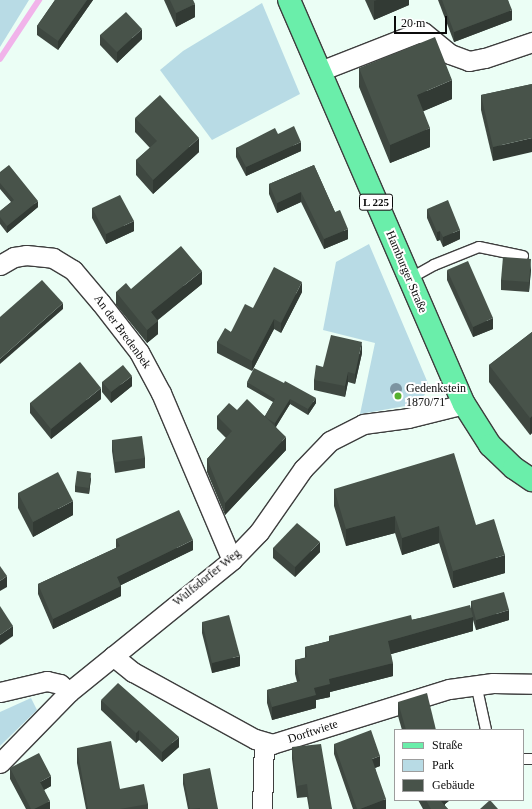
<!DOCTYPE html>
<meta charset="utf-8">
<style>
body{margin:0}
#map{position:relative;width:532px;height:809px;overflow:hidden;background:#ebfef5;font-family:"Times New Roman",serif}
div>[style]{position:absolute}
.green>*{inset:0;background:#b8dbe5}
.stream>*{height:5.5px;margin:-2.75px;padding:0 2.75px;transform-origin:2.75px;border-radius:2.75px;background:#f1b3ea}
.roads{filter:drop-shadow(1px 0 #3e3e3e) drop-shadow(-1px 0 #3e3e3e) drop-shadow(0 1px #3e3e3e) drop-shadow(0 -1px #3e3e3e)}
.service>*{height:10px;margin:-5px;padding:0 5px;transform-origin:5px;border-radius:5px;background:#fff}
.minor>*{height:19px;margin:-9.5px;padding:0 9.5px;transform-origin:9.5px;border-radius:9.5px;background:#fff}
.primary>*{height:22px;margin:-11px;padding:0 11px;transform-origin:11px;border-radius:11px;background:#6aeeaa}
.trees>*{width:12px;height:12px;margin:-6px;border-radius:50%;background:#7c94a1}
.wall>*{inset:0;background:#3e4740}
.shaded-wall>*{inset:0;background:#323a34}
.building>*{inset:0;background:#48534a}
.dots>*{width:11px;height:11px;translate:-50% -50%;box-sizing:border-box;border:2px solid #fff;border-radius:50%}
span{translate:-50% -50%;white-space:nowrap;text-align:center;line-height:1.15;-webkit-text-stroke:4px #fff;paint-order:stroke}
.shield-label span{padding:1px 3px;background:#fff;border:1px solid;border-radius:3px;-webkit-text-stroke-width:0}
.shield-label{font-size:11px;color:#0b0b0b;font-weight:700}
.street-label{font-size:12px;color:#0b0b0b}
.poi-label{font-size:12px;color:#0b0b0b}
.left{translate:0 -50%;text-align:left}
.legend{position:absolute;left:394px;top:729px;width:130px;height:72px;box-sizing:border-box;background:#fff;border:1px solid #9d9d9d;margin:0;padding:5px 7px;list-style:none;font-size:12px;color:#0b0b0b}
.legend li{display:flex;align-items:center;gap:8px;height:20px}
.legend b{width:20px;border:1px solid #9d9d9d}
.scale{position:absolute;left:394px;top:16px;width:53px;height:18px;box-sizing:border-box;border:2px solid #0b0b0b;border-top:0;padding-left:5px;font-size:12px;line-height:14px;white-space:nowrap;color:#0b0b0b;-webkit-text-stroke:3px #fff;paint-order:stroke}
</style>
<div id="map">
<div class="green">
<div style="clip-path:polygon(0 0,29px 0,0 47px)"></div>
<div style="clip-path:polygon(262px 3px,300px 94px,212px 140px,160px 70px,183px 51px)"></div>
<div style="clip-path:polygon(369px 244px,430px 388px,417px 404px,360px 414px,375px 343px,323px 330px,336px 262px)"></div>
<div style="clip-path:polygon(31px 698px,37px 710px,0 746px,0 712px)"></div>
</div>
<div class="stream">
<div style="left:0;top:59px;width:71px;rotate:-56.5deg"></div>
</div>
<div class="roads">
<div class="service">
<div style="left:409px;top:279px;width:29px;rotate:-29deg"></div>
<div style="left:434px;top:265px;width:48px;rotate:-21.8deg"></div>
<div style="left:479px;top:247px;width:45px;rotate:11.6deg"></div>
<div style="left:476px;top:684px;width:47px;rotate:77.7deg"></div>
<div style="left:523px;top:759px;width:9px"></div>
</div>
<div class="minor">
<div style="left:320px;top:71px;width:104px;rotate:-21.4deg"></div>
<div style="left:417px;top:33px;width:6px;rotate:-9deg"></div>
<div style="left:423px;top:32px;width:35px;rotate:39deg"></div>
<div style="left:450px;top:54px;width:20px;rotate:20deg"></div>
<div style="left:469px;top:61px;width:16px;rotate:-11deg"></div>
<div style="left:485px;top:58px;width:50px;rotate:-18.8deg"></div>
<div style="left:0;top:265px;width:16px;rotate:-30deg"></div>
<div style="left:14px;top:257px;width:12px;rotate:-9deg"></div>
<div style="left:26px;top:255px;width:27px;rotate:6deg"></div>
<div style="left:53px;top:258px;width:23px;rotate:31deg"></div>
<div style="left:73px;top:270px;width:43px;rotate:49.7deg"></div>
<div style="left:101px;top:303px;width:62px;rotate:52.2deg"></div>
<div style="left:139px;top:352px;width:47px;rotate:61.8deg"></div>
<div style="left:161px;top:393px;width:181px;rotate:67deg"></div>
<div style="left:113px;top:656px;width:26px;rotate:39deg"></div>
<div style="left:133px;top:672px;width:139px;rotate:28.8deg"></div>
<div style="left:255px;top:739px;width:18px;rotate:16deg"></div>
<div style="left:272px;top:744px;width:185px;rotate:-17.3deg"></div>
<div style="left:449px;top:689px;width:44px;rotate:-7.8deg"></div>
<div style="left:493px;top:683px;width:39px;rotate:1deg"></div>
<div style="left:0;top:692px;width:48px;rotate:-13.2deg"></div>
<div style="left:47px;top:681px;width:13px;rotate:13deg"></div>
<div style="left:60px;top:684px;width:12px;rotate:42deg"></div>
<div style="left:0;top:763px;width:99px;rotate:-45.8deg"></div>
<div style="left:69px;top:692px;width:210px;rotate:-39deg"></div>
<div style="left:232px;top:560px;width:39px;rotate:-46deg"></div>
<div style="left:259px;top:532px;width:77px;rotate:-55.1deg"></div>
<div style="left:303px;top:469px;width:39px;rotate:-46deg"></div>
<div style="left:330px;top:441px;width:37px;rotate:-27deg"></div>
<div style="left:363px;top:424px;width:45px;rotate:-7.6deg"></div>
<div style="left:408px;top:418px;width:58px;rotate:-14deg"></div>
<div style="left:262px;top:809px;width:66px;rotate:-88.3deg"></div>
</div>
<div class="primary">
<div style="left:289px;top:0;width:440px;rotate:66.6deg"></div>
<div style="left:464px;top:404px;width:49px;rotate:57.6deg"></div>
<div style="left:490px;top:445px;width:33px;rotate:44deg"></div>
<div style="left:514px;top:468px;width:22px;rotate:34deg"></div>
</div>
</div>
<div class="trees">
<div style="left:396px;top:389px"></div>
</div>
<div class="wall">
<div style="clip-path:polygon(55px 0,93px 0,58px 50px,37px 35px,37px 26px)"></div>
<div style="clip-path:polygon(164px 0,193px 0,195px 17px,176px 27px)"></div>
<div style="clip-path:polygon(365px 0,409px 0,409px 5px,374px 20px)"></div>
<div style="clip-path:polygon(438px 0,508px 0,512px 20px,454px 42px)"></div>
<div style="clip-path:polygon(100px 35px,142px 39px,117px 63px,100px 45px)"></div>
<div style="clip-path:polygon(359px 68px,452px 99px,423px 111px,430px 147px,390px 163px,359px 87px)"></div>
<div style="clip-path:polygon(532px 84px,493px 161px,481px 110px,481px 95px)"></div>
<div style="clip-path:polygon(135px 118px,199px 152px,153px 194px,136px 175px,136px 160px,150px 148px,135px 132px)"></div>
<div style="clip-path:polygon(278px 134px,301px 151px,246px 176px,236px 157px,236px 148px)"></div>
<div style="clip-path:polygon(314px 165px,335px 212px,348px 239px,324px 249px,301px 202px,277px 213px,269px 194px,269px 184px)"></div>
<div style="clip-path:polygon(0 172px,38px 207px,7px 233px,0 224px,0 211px,11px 202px,0 189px)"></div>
<div style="clip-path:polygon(92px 208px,134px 231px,106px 244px,92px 218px)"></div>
<div style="clip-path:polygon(427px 209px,460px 239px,443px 247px,440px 240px,437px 241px,427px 218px)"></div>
<div style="clip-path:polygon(531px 269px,529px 292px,501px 290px,501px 280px)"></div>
<div style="clip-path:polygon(447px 270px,493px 329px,473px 337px,447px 280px)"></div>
<div style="clip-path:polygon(202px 284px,158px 320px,158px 334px,147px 343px,116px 305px,116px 292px)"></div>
<div style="clip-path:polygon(302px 292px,281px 333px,274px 329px,252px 371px,217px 353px,217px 342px,231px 332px,253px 308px)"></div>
<div style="clip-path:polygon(532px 332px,532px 433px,530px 435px,489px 382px,489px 365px)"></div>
<div style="clip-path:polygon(362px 353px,355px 384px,348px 382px,345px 397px,314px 390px,314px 380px,323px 367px)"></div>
<div style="clip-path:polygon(102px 382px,132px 386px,111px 403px,102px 392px)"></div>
<div style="clip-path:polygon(247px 382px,316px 403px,308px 415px,290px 404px,276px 427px,286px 450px,225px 515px,207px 472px,207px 459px,226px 438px,217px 429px,217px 416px,237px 410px,265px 416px,273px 402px,247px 387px)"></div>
<div style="clip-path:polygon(101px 399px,51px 439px,30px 413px,30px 403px)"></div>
<div style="clip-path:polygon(112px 440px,145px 458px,145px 468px,115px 473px,112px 451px)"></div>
<div style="clip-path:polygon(91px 478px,89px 494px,75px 492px,75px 486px)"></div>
<div style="clip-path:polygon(334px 489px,476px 525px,505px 573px,453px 588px,439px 543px,402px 555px,395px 533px,346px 546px,334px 506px)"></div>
<div style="clip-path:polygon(18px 493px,73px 515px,33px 537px,18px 508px)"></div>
<div style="clip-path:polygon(116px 539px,193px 550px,121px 585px,121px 596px,53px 629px,38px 594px,38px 584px,116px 548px)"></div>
<div style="clip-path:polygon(273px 548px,320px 552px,295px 577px,273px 558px)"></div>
<div style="clip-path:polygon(471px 601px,509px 620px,476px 630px,473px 620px,473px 631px,391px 654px,393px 676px,330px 692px,330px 697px,316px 700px,316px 708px,272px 720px,267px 703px,267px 690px,297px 682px,295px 674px,295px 660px,305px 658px,305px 647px,329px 641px,329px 636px,471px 608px)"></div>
<div style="clip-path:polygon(202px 622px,240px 666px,212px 673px,202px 633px)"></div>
<div style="clip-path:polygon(101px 700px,179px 747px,162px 762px,139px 740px,136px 743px,101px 710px)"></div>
<div style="clip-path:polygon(398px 702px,436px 730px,402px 730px,398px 716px)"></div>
<div style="clip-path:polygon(334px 744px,380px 766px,375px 768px,386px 809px,353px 809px,334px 754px)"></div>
<div style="clip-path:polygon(292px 747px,332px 809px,309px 809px,307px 797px,297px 798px,292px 759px)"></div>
<div style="clip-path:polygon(77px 748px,120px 789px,148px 804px,148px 809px,86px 809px,77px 763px)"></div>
<div style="clip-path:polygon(10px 768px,51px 786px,44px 790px,50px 809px,26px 809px,10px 779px)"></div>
<div style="clip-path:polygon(183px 774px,218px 809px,188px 809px,183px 784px)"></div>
<div style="clip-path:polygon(418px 800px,450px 800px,445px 804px,445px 806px,448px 809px,423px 809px)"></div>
</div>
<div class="shaded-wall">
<div style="clip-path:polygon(87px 0,93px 0,58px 50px,58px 41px)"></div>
<div style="clip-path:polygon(377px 0,409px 0,409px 5px,374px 20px,374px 1px)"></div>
<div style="clip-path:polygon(195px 4px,195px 17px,176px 27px,176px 13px)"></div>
<div style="clip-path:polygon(512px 10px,512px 20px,454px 42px,454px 32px)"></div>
<div style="clip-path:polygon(142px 29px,142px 39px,117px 63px,117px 52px)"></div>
<div style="clip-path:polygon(452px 80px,452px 99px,417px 114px,417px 95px)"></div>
<div style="clip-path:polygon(430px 128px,430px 147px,390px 163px,390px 145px)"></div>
<div style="clip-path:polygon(199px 138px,199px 152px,153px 194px,153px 180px)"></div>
<div style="clip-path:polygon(532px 138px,532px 152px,493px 161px,493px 147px)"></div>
<div style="clip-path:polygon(301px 142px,301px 151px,246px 176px,246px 167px)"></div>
<div style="clip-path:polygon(301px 192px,301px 202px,277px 213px,277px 203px)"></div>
<div style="clip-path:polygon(38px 201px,38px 207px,7px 233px,7px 226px)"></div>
<div style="clip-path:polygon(134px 221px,134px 231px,106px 244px,106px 234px)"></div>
<div style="clip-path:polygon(348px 229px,348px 239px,324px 249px,324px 239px)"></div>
<div style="clip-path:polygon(460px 230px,460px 239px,443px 247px,443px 237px)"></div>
<div style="clip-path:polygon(440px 231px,440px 240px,437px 241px,437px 232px)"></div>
<div style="clip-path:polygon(531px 259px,531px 269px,529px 292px,529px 282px)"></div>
<div style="clip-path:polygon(202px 271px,202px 284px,151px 325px,151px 312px)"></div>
<div style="clip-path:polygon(302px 282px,302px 292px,281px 333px,281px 323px)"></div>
<div style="clip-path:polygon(63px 303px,63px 309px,0 364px,0 359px)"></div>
<div style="clip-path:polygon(493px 318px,493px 329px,473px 337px,473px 327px)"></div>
<div style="clip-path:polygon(274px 319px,274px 329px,252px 371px,252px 361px)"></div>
<div style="clip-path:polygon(158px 321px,158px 334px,147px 343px,147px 330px)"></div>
<div style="clip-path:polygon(362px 342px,362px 353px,355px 384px,355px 374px)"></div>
<div style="clip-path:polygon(348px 372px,348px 382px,345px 397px,345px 386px)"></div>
<div style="clip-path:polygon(132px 376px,132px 386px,111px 403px,111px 392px)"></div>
<div style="clip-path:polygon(101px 388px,101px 399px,51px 439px,51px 429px)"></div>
<div style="clip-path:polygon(316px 398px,316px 403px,308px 415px,308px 409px)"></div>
<div style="clip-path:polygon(290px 399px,290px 404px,275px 428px,275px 423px)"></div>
<div style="clip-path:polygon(532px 416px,532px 433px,530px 435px,530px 418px)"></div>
<div style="clip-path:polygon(286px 437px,286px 450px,225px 515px,225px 503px)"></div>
<div style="clip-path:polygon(91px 473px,91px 478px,89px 494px,89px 488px)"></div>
<div style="clip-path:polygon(73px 501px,73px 515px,33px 537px,33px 522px)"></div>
<div style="clip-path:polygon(395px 516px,395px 533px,346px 546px,346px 529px)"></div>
<div style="clip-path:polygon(439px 526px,439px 543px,402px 555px,402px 538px)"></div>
<div style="clip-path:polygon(193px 540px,193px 550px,117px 587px,117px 577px)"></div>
<div style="clip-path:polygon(320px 542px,320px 552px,295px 577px,295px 567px)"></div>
<div style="clip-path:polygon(505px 555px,505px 573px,453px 588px,453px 571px)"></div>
<div style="clip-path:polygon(7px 576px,7px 587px,0 591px,0 581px)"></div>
<div style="clip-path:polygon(121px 586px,121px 596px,53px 629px,53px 619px)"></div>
<div style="clip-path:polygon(509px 610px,509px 620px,476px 630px,476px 620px)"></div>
<div style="clip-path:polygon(473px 617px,473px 631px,388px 655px,388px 641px)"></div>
<div style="clip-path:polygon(13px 626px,13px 636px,0 645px,0 635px)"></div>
<div style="clip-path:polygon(240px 656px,240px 666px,212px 673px,212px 663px)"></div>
<div style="clip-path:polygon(393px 663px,393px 676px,330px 692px,330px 697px,316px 700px,316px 708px,272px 720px,272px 707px,329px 679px)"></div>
<div style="clip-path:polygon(139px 730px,139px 740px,136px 743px,136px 733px)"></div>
<div style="clip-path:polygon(179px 737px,179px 747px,162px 762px,162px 752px)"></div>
<div style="clip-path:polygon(380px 756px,380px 766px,372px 769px,372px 759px)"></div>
<div style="clip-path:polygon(51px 776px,51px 786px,40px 792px,40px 782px)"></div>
<div style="clip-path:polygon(386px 799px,386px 809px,360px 809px)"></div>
<div style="clip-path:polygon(442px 800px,450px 800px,445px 804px,445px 809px,441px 801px)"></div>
<div style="clip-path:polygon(50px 801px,50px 809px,34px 809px)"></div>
</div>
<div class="building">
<div style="clip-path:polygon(55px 0,87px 0,58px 41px,37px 26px)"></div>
<div style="clip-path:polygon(170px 0,193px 0,195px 4px,176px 13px)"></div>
<div style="clip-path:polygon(442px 0,508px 0,512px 10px,454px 32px)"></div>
<div style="clip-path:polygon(126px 12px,142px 29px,117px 52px,100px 35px)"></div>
<div style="clip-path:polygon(435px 37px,452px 80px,417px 95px,430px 128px,390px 145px,359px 68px)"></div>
<div style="clip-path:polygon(532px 84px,532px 138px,493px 147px,481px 95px)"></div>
<div style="clip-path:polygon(160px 95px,199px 138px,153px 180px,136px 160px,157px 141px,135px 118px)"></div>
<div style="clip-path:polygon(294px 126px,301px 142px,246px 167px,236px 148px,275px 128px,278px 134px)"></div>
<div style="clip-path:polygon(9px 165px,38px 201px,7px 226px,0 217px,0 211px,14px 200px,0 183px,0 172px)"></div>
<div style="clip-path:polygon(314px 165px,335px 212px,340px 210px,348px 229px,324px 239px,301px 192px,277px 203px,269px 184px)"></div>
<div style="clip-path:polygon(120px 195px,134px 221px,106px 234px,92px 208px)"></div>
<div style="clip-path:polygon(448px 200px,460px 230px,443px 237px,440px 231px,437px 232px,427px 209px)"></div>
<div style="clip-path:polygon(181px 246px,202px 271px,151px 312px,158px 321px,147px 330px,116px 292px,126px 283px,131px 289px)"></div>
<div style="clip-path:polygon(503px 257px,531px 259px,529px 282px,501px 280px)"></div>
<div style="clip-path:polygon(468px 261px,493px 318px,473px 327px,447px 270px)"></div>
<div style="clip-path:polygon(274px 267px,302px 282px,281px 323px,274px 319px,252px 361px,217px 342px,225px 328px,231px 332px,245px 304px,253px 308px)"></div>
<div style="clip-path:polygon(42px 280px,63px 303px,0 359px,0 317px)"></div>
<div style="clip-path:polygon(532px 332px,532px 416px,530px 418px,489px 365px)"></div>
<div style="clip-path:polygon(331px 335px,362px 342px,355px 374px,348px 372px,345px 386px,314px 380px,316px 365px,323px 367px)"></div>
<div style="clip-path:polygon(80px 362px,101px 388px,51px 429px,30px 403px)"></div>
<div style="clip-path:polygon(123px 365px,132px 376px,111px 392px,102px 382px)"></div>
<div style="clip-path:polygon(254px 368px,284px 383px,285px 381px,316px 398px,308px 409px,290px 399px,275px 423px,268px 419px,265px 416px,275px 399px,247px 382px)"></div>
<div style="clip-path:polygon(247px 399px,286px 437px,225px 503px,207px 459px,232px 431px,217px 416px,229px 403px,237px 410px)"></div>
<div style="clip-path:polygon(142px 436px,145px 458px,115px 462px,112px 440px)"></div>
<div style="clip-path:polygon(454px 453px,476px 525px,494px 519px,505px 555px,453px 571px,439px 526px,402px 538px,395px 516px,346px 529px,334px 489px)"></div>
<div style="clip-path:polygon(77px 471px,91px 473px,89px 488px,75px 486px)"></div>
<div style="clip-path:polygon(58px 472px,73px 501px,33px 522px,18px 493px)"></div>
<div style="clip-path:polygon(179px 510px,193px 540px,117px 577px,121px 586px,53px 619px,38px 584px,120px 546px,116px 539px)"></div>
<div style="clip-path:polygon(297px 523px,320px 542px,295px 567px,273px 548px)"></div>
<div style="clip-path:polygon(0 566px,7px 576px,0 581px)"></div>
<div style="clip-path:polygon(504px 592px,509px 610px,476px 620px,471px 601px)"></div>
<div style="clip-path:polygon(470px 605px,473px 617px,388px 641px,393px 663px,329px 679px,330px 684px,314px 688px,316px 695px,272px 707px,267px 690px,300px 681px,295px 660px,307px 657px,305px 647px,330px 641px,329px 636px,372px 625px,411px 615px,412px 620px)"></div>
<div style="clip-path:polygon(0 606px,13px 626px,0 635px)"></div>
<div style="clip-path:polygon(229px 615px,240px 656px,212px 663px,202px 622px)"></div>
<div style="clip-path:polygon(118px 683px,179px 737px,162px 752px,139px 730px,136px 733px,101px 700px)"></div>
<div style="clip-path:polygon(427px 693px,436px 730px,406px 730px,398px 702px)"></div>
<div style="clip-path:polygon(371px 730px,380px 756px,372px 759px,386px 799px,360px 809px,357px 809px,334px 744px)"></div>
<div style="clip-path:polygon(111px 741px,120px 789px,144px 784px,148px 804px,120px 809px,88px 809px,77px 748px)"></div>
<div style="clip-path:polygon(321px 744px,332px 809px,310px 809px,307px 784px,297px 786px,292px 747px)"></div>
<div style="clip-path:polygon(39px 753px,51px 776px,40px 782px,50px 801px,34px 809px,31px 809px,10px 768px)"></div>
<div style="clip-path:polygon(210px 768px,218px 809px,200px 809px,200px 808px,190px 809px,183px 774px)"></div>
<div style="clip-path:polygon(426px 800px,442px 800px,441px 801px,448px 809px,431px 809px)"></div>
<div style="clip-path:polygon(490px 800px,498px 809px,480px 809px)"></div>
</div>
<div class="dots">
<div style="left:398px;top:396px;background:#57b02e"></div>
</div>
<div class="shield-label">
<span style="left:376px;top:202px">L 225</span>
</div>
<div class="street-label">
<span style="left:406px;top:272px;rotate:67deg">Hamburger Straße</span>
<span style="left:122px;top:332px;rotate:54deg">An der Bredenbek</span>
<span style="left:207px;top:578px;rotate:-39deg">Wulfsdorfer Weg</span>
<span style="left:313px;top:732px;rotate:-18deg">Dorftwiete</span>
</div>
<div class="poi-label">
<span class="left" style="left:406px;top:396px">Gedenkstein<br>1870/71</span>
</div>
<ul class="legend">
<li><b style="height:5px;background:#6aeeaa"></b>Straße</li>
<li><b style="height:11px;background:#b8dbe5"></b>Park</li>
<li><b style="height:11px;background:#48534a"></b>Gebäude</li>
</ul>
<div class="scale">20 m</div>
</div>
